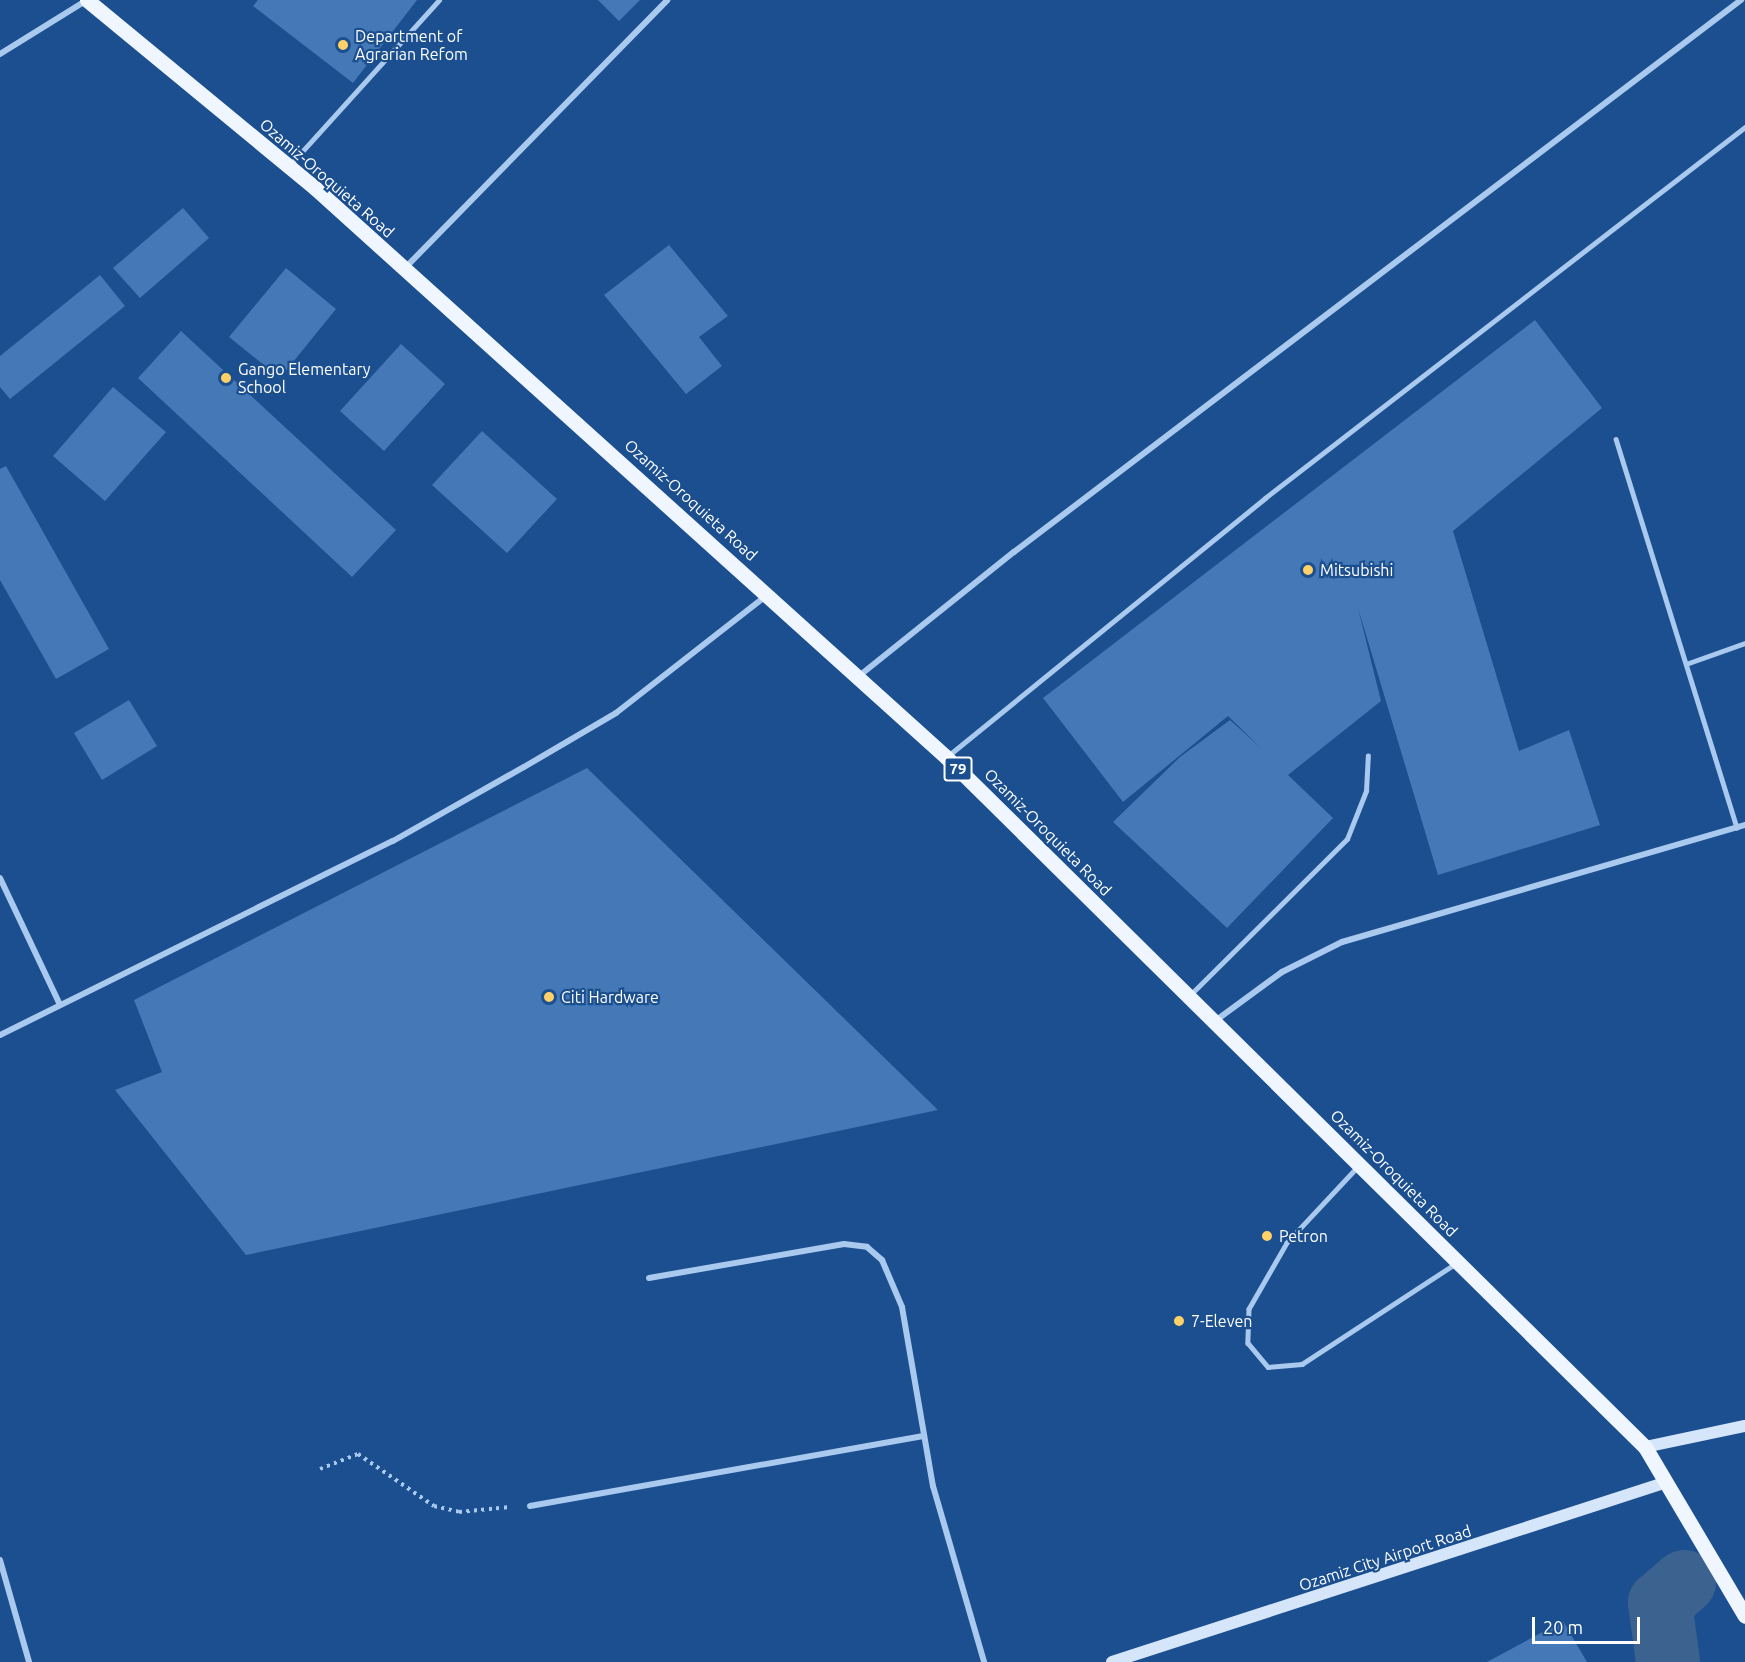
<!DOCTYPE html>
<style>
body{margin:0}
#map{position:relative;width:1745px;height:1662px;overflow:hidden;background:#1b4f8f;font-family:Ubuntu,sans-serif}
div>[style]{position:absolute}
.river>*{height:64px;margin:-32px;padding:0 32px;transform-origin:32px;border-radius:32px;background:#3c6290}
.building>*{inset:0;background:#4478b7}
.path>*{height:4px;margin-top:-2px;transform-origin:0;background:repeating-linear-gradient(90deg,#a9c9ee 0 3px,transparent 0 7.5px)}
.lane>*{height:4.5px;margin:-2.25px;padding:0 2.25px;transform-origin:2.25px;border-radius:2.25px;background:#a9c9ee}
.street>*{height:6px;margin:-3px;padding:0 3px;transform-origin:3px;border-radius:3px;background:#a9c9ee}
.secondary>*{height:12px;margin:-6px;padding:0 6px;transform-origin:6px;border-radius:6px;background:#d6e6fa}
.primary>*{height:15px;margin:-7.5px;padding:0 7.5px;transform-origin:7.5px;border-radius:7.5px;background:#f0f6ff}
.dots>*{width:16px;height:16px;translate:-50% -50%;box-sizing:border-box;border:3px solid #1b4f8f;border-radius:50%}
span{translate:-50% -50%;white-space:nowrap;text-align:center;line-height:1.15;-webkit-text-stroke:4.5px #1b4f8f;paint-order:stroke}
.shield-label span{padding:2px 4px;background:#1b4f8f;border:2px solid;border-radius:4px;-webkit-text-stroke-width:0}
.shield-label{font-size:15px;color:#fff;font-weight:700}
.poi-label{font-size:16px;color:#fff}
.left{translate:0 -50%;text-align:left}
.street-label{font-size:16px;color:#fff}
.scale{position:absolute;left:1532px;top:1617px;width:108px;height:27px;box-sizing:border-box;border:3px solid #fff;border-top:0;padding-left:8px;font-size:18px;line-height:21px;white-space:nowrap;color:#fff;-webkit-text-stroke:4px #1b4f8f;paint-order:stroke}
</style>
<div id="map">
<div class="river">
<div style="left:1668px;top:1662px;width:60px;rotate:-97.7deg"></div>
<div style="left:1660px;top:1603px;width:32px;rotate:-41deg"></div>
</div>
<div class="building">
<div style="clip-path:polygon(258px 0,417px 0,353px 83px,253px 6px)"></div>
<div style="clip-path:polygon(598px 0,640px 0,619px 21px)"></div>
<div style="clip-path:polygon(183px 208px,209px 238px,140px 298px,113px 268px)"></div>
<div style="clip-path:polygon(669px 245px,728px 316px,699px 337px,722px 366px,686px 394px,604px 295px)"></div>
<div style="clip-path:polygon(286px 268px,336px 309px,280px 378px,229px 337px)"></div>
<div style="clip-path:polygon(100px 275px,125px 306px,10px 399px,0 387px,0 356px)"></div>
<div style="clip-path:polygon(1535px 320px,1602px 408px,1453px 531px,1519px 751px,1569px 730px,1600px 825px,1438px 875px,1358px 608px,1381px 701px,1288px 775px,1333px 818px,1227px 928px,1113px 822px,1180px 757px,1230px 720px,1262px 749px,1228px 716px,1123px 802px,1043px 698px)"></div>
<div style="clip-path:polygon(181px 331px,396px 530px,352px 577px,138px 378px)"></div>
<div style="clip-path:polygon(401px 344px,445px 384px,384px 451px,340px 411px)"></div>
<div style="clip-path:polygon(113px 387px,166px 432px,105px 501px,53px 456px)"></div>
<div style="clip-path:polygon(482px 431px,557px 499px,507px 553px,432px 485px)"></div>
<div style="clip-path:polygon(6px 466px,109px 649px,56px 679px,0 580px,0 469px)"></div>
<div style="clip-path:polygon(129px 700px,157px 746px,102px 780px,74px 733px)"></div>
<div style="clip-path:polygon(587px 768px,938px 1110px,246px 1255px,115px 1090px,162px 1072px,134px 1000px)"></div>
<div style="clip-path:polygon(1563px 1621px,1587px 1662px,1487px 1662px)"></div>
</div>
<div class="path">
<div style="left:320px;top:1469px;width:41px;rotate:-21.5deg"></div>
<div style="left:358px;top:1454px;width:92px;rotate:34.4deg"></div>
<div style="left:434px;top:1506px;width:26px;rotate:13deg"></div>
<div style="left:459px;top:1512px;width:52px;rotate:-5.5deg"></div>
</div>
<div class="lane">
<div style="left:290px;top:165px;width:222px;rotate:-47.9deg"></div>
<div style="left:1616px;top:439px;width:407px;rotate:72.7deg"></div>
<div style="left:1686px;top:664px;width:63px;rotate:-19.6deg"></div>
<div style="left:949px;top:755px;width:407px;rotate:-39.1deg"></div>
<div style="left:1265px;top:498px;width:607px;rotate:-37.7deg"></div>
<div style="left:1190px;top:995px;width:221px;rotate:-44.8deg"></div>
<div style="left:1347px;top:839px;width:52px;rotate:-68.4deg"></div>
<div style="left:1366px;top:791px;width:35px;rotate:-87deg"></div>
<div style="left:1358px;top:1167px;width:104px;rotate:133.1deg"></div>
<div style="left:1287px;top:1243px;width:76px;rotate:119.9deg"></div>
<div style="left:1249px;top:1309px;width:34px;rotate:92deg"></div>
<div style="left:1248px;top:1343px;width:31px;rotate:50deg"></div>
<div style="left:1268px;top:1367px;width:34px;rotate:-5deg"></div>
<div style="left:1302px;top:1364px;width:183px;rotate:-33.2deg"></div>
</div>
<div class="street">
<div style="left:0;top:54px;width:102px;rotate:-31.8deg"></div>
<div style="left:405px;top:268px;width:375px;rotate:-45.6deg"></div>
<div style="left:859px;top:676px;width:198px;rotate:-38.7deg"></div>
<div style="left:1014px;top:552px;width:913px;rotate:-37.21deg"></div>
<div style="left:0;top:878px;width:140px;rotate:64.7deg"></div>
<div style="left:1215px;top:1021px;width:83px;rotate:-36.2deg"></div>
<div style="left:1282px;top:972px;width:67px;rotate:-26.6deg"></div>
<div style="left:1342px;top:942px;width:420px;rotate:-16.2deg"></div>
<div style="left:0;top:1035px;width:438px;rotate:-26.3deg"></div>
<div style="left:393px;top:841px;width:150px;rotate:-29.5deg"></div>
<div style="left:524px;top:767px;width:107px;rotate:-30.4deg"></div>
<div style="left:616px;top:713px;width:190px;rotate:-38deg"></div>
<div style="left:649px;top:1278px;width:198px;rotate:-9.9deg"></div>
<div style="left:844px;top:1244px;width:23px;rotate:7deg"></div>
<div style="left:867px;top:1247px;width:20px;rotate:41deg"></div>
<div style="left:882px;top:1260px;width:51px;rotate:66.9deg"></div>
<div style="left:902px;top:1307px;width:182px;rotate:80.2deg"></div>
<div style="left:933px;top:1486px;width:183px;rotate:73.8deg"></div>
<div style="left:530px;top:1506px;width:398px;rotate:-10.1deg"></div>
<div style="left:0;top:1560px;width:106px;rotate:74.1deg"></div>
</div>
<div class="secondary">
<div style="left:1645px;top:1447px;width:102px;rotate:-11.9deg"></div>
<div style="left:1112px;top:1662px;width:583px;rotate:-17.97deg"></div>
</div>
<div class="primary">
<div style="left:87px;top:0;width:296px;rotate:39.5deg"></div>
<div style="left:315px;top:188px;width:850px;rotate:42.04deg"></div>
<div style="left:946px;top:757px;width:982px;rotate:44.63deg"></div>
<div style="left:1645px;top:1447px;width:196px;rotate:59.4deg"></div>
</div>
<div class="dots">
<div style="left:343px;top:45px;background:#ffd166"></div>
<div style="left:226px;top:378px;background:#ffd166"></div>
<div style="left:1308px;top:570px;background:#ffd166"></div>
<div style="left:549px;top:997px;background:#ffd166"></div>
<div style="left:1267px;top:1236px;background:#ffd166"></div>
<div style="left:1179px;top:1321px;background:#ffd166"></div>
</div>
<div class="shield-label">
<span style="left:958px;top:769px">79</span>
</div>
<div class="poi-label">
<span class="left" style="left:355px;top:45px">Department of<br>Agrarian Refom</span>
<span class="left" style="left:238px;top:378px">Gango Elementary<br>School</span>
<span class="left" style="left:1320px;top:570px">Mitsubishi</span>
<span class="left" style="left:561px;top:997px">Citi Hardware</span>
<span class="left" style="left:1279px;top:1236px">Petron</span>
<span class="left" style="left:1191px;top:1321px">7-Eleven</span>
</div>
<div class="street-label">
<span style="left:327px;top:178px;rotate:41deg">Ozamiz-Oroquieta Road</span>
<span style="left:691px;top:500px;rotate:42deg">Ozamiz-Oroquieta Road</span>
<span style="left:1048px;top:832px;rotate:45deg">Ozamiz-Oroquieta Road</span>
<span style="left:1394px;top:1173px;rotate:45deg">Ozamiz-Oroquieta Road</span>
<span style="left:1385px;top:1558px;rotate:-18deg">Ozamiz City Airport Road</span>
</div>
<div class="scale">20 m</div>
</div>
